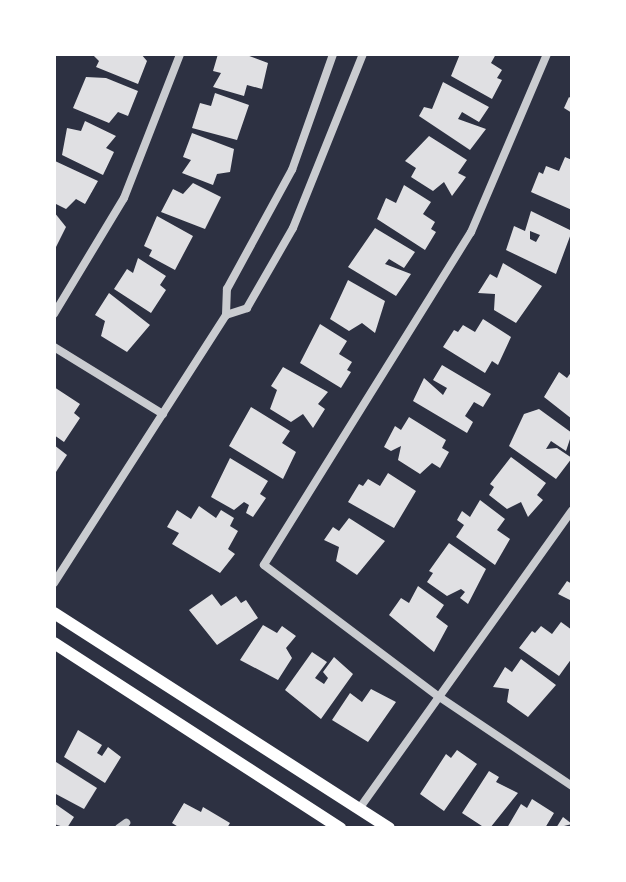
<!DOCTYPE html>
<style>
body{margin:0}
#map{position:relative;width:626px;height:882px;overflow:hidden;background:#2d3142;font-family:Barlow,sans-serif}
div>[style]{position:absolute}
.building>*{inset:0;background:#e0e0e3}
.minor>*{height:8px;margin:-4px;padding:0 4px;transform-origin:4px;border-radius:4px;background:#caccd0}
.secondary>*{height:12px;margin:-6px;padding:0 6px;transform-origin:6px;border-radius:6px;background:#fff}
span{translate:-50% -50%;white-space:nowrap;text-align:center;line-height:1.15;-webkit-text-stroke:6px #fff;paint-order:stroke}
.frame{position:absolute;inset:0;border:56px solid #fff;pointer-events:none}
</style>
<div id="map">
<div class="building">
<div style="clip-path:polygon(92px 54px,141px 54px,147px 61px,138px 84px,96px 67px,99px 61px)"></div>
<div style="clip-path:polygon(218px 54px,244px 54px,268px 63px,262px 89px,247px 85px,244px 96px,213px 87px,221px 73px,213px 71px)"></div>
<div style="clip-path:polygon(460px 54px,496px 54px,491px 63px,502px 70px,497px 78px,502px 80px,492px 99px,451px 76px)"></div>
<div style="clip-path:polygon(86px 77px,106px 78px,138px 91px,128px 116px,118px 112px,109px 123px,73px 108px)"></div>
<div style="clip-path:polygon(443px 82px,489px 107px,479px 122px,462px 112px,458px 119px,486px 129px,470px 150px,419px 116px,424px 107px,432px 109px)"></div>
<div style="clip-path:polygon(215px 93px,249px 105px,237px 140px,192px 128px,200px 103px,211px 106px)"></div>
<div style="clip-path:polygon(569px 97px,572px 99px,572px 113px,564px 108px)"></div>
<div style="clip-path:polygon(85px 121px,116px 136px,106px 148px,114px 152px,103px 175px,62px 155px,67px 128px,81px 131px)"></div>
<div style="clip-path:polygon(192px 133px,234px 149px,230px 172px,217px 174px,213px 185px,182px 173px,191px 160px,183px 157px)"></div>
<div style="clip-path:polygon(429px 136px,467px 160px,458px 173px,466px 177px,452px 196px,444px 182px,433px 191px,411px 177px,416px 168px,405px 161px)"></div>
<div style="clip-path:polygon(565px 157px,572px 160px,572px 210px,531px 192px,539px 172px,543px 174px,546px 166px,559px 171px)"></div>
<div style="clip-path:polygon(55px 161px,98px 181px,85px 204px,76px 199px,66px 209px,54px 203px)"></div>
<div style="clip-path:polygon(193px 183px,221px 197px,205px 229px,161px 212px,173px 189px,183px 194px)"></div>
<div style="clip-path:polygon(404px 185px,431px 202px,423px 214px,435px 222px,431px 229px,436px 232px,425px 250px,377px 219px,386px 198px,396px 203px)"></div>
<div style="clip-path:polygon(evenodd,531px 211px,572px 231px,556px 274px,506px 250px,514px 226px,525px 231px,531px 211px,530px 231px,540px 235px,536px 242px,530px 239px,530px 231px)"></div>
<div style="clip-path:polygon(54px 212px,66px 227px,54px 251px)"></div>
<div style="clip-path:polygon(157px 216px,193px 236px,175px 270px,149px 256px,152px 250px,144px 246px)"></div>
<div style="clip-path:polygon(375px 228px,415px 252px,404px 268px,389px 259px,385px 264px,411px 274px,396px 296px,348px 267px)"></div>
<div style="clip-path:polygon(138px 258px,166px 276px,160px 285px,166px 290px,151px 313px,114px 289px,127px 269px,133px 273px)"></div>
<div style="clip-path:polygon(503px 263px,542px 286px,516px 323px,494px 310px,495px 294px,478px 293px,490px 274px,497px 278px)"></div>
<div style="clip-path:polygon(348px 280px,385px 301px,375px 333px,362px 323px,349px 331px,330px 319px)"></div>
<div style="clip-path:polygon(109px 293px,150px 325px,127px 352px,101px 336px,105px 321px,95px 315px)"></div>
<div style="clip-path:polygon(483px 319px,511px 337px,498px 365px,492px 361px,485px 373px,443px 347px,454px 330px,458px 332px,463px 325px,475px 332px)"></div>
<div style="clip-path:polygon(320px 324px,347px 341px,339px 354px,352px 362px,347px 370px,351px 372px,341px 388px,300px 363px)"></div>
<div style="clip-path:polygon(442px 365px,491px 394px,483px 407px,474px 402px,465px 416px,473px 422px,467px 433px,413px 401px,424px 378px,443px 395px,447px 388px,433px 380px)"></div>
<div style="clip-path:polygon(283px 367px,328px 392px,318px 404px,325px 409px,313px 428px,303px 414px,291px 422px,270px 409px,277px 390px,271px 386px)"></div>
<div style="clip-path:polygon(572px 371px,572px 419px,544px 397px,559px 372px,567px 378px)"></div>
<div style="clip-path:polygon(54px 387px,80px 404px,74px 413px,80px 418px,64px 442px,54px 435px)"></div>
<div style="clip-path:polygon(251px 407px,290px 431px,282px 443px,296px 452px,283px 479px,229px 446px)"></div>
<div style="clip-path:polygon(539px 409px,572px 433px,566px 451px,551px 441px,546px 449px,557px 448px,572px 458px,556px 479px,509px 446px,524px 414px)"></div>
<div style="clip-path:polygon(409px 417px,446px 440px,442px 448px,449px 452px,440px 468px,432px 463px,420px 474px,398px 460px,401px 446px,391px 451px,384px 447px,395px 426px,401px 430px)"></div>
<div style="clip-path:polygon(54px 445px,67px 455px,54px 475px)"></div>
<div style="clip-path:polygon(511px 457px,546px 483px,537px 495px,543px 500px,528px 517px,521px 502px,507px 509px,489px 495px,494px 487px,490px 484px)"></div>
<div style="clip-path:polygon(230px 458px,268px 481px,260px 494px,266px 498px,253px 517px,246px 513px,249px 505px,244px 502px,234px 510px,211px 497px)"></div>
<div style="clip-path:polygon(388px 473px,416px 491px,394px 528px,348px 502px,359px 484px,363px 486px,368px 479px,380px 486px)"></div>
<div style="clip-path:polygon(480px 500px,505px 519px,497px 530px,510px 539px,495px 565px,456px 537px,464px 525px,457px 520px,462px 511px,470px 517px)"></div>
<div style="clip-path:polygon(199px 506px,216px 518px,221px 510px,234px 518px,230px 526px,238px 531px,228px 549px,235px 554px,220px 573px,172px 544px,179px 533px,167px 527px,177px 510px,191px 519px)"></div>
<div style="clip-path:polygon(349px 518px,385px 541px,357px 575px,336px 561px,339px 547px,324px 540px,333px 527px,339px 531px)"></div>
<div style="clip-path:polygon(449px 543px,486px 569px,468px 604px,460px 598px,465px 592px,461px 589px,447px 596px,427px 582px,433px 573px,429px 571px)"></div>
<div style="clip-path:polygon(567px 581px,572px 584px,572px 601px,558px 594px)"></div>
<div style="clip-path:polygon(418px 586px,444px 605px,436px 617px,448px 626px,434px 652px,389px 615px,401px 598px,409px 603px)"></div>
<div style="clip-path:polygon(212px 594px,221px 606px,236px 596px,241px 603px,246px 600px,258px 618px,217px 645px,189px 610px)"></div>
<div style="clip-path:polygon(561px 622px,572px 630px,572px 658px,559px 676px,519px 648px,532px 631px,535px 633px,541px 626px,552px 634px)"></div>
<div style="clip-path:polygon(263px 625px,277px 633px,282px 626px,296px 636px,286px 648px,292px 658px,278px 680px,240px 660px)"></div>
<div style="clip-path:polygon(312px 652px,327px 662px,315px 678px,324px 684px,328px 678px,323px 672px,334px 657px,353px 674px,321px 719px,285px 690px)"></div>
<div style="clip-path:polygon(521px 659px,556px 685px,528px 717px,507px 702px,509px 689px,493px 687px,505px 667px,512px 672px)"></div>
<div style="clip-path:polygon(371px 689px,396px 702px,368px 742px,332px 720px,350px 693px,362px 702px)"></div>
<div style="clip-path:polygon(78px 730px,102px 745px,97px 753px,102px 756px,108px 747px,121px 757px,105px 783px,64px 757px)"></div>
<div style="clip-path:polygon(457px 750px,477px 764px,444px 811px,420px 794px,446px 754px,451px 758px)"></div>
<div style="clip-path:polygon(56px 762px,97px 788px,84px 809px,54px 793px)"></div>
<div style="clip-path:polygon(489px 771px,499px 777px,496px 782px,518px 793px,490px 828px,485px 828px,462px 813px)"></div>
<div style="clip-path:polygon(532px 799px,554px 813px,545px 828px,507px 828px,521px 804px,527px 808px)"></div>
<div style="clip-path:polygon(54px 803px,74px 817px,67px 828px,54px 824px)"></div>
<div style="clip-path:polygon(184px 803px,201px 812px,203px 807px,230px 823px,227px 828px,180px 828px,172px 823px)"></div>
<div style="clip-path:polygon(563px 817px,572px 824px,556px 828px)"></div>
</div>
<div class="minor">
<div style="left:547px;top:54px;width:194px;rotate:113.1deg"></div>
<div style="left:471px;top:232px;width:392px;rotate:121.9deg"></div>
<div style="left:264px;top:565px;width:218px;rotate:37deg"></div>
<div style="left:438px;top:696px;width:161px;rotate:33.9deg"></div>
<div style="left:54px;top:314px;width:135px;rotate:-58.9deg"></div>
<div style="left:124px;top:198px;width:155px;rotate:-68.7deg"></div>
<div style="left:226px;top:315px;width:22px;rotate:-18deg"></div>
<div style="left:247px;top:308px;width:92px;rotate:-60.1deg"></div>
<div style="left:293px;top:228px;width:188px;rotate:-68.1deg"></div>
<div style="left:226px;top:315px;width:26px;rotate:-88deg"></div>
<div style="left:227px;top:289px;width:136px;rotate:-61.4deg"></div>
<div style="left:292px;top:170px;width:123px;rotate:-70.5deg"></div>
<div style="left:54px;top:347px;width:128px;rotate:31.6deg"></div>
<div style="left:54px;top:583px;width:318px;rotate:-57.3deg"></div>
<div style="left:359px;top:809px;width:367px;rotate:-54.5deg"></div>
<div style="left:119px;top:828px;width:9px;rotate:-36deg"></div>
</div>
<div class="secondary">
<div style="left:54px;top:613px;width:398px;rotate:32.7deg"></div>
<div style="left:54px;top:643px;width:341px;rotate:32.9deg"></div>
</div>
<div class="frame"></div>
</div>
